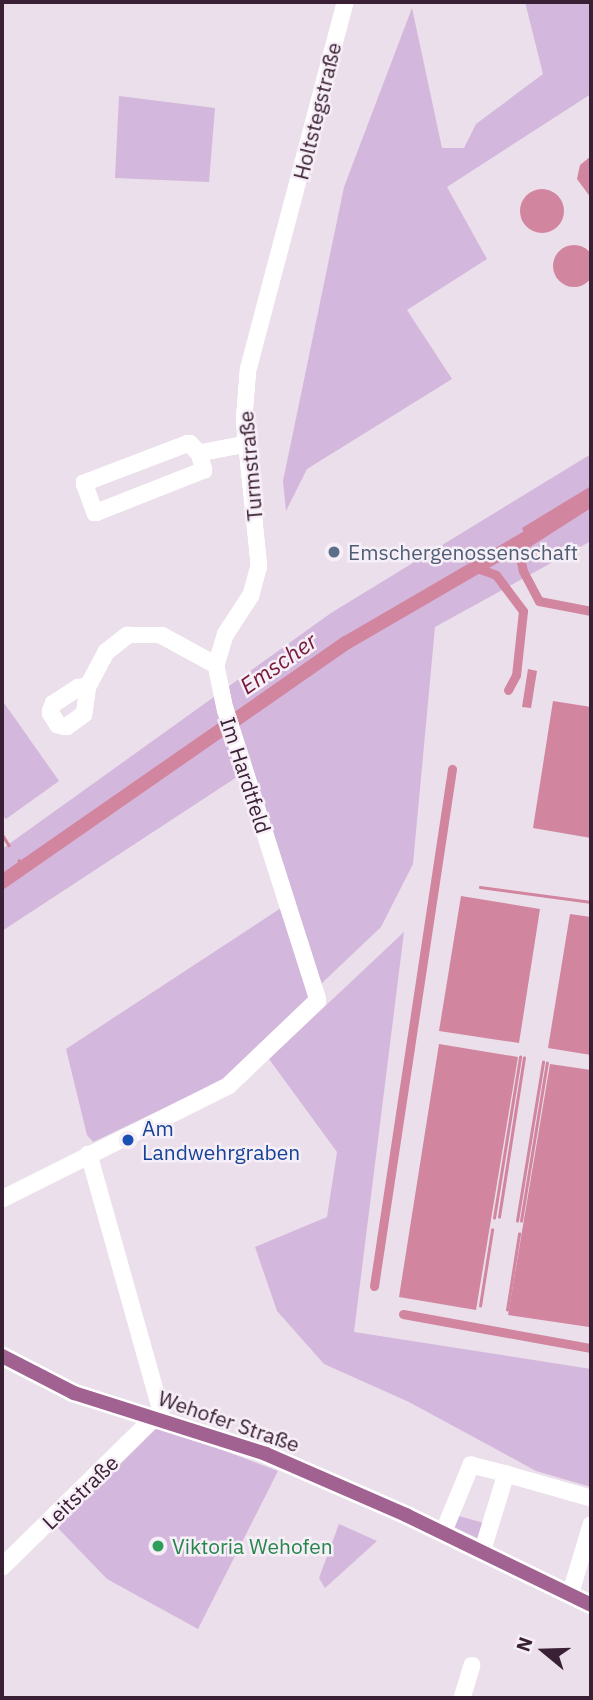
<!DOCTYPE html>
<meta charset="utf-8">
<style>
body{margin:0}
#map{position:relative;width:593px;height:1700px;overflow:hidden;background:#eadfea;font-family:"IBM Plex Sans",sans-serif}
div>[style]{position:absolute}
.green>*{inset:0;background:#d4b7dc}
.water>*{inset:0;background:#d1859f}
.round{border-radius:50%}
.stream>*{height:2.5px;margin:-1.25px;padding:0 1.25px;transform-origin:1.25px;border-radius:1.25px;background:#d1859f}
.canal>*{height:9px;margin:-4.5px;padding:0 4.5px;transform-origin:4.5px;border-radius:4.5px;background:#d1859f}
.river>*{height:14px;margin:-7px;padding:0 7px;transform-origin:7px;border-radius:7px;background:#d1859f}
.roads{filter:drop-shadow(2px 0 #fff) drop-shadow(-2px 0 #fff) drop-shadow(0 2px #fff) drop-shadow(0 -2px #fff)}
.minor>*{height:12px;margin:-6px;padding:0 6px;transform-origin:6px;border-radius:6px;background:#fff}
.major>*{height:14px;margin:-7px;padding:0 7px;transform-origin:7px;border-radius:7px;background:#a16291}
.dots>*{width:19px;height:19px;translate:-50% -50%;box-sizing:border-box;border:4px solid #f7eff7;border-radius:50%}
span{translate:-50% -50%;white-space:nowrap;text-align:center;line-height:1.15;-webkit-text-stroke:5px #f7eff7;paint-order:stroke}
.street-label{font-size:21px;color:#3a2034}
.service-label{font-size:21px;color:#4e5e75}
.left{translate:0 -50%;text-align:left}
.transit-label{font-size:21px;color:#164399}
.leisure-label{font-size:21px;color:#27864d}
.water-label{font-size:23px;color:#771938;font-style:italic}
.frame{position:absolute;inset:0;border:4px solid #3a2034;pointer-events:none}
.north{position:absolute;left:509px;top:1616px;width:70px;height:70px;-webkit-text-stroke:5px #f7eff7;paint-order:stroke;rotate:289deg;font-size:19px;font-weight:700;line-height:28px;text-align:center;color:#3a2034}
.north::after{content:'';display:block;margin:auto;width:24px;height:32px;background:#3a2034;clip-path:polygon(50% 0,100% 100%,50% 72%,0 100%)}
</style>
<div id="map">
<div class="green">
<div style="clip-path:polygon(525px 2px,591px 2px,591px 94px,447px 187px,487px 259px,407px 310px,452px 379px,307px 469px,286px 511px,283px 481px,344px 187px,412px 8px,442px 148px,464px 148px,476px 124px,543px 74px)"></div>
<div style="clip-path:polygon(119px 96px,215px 108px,209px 182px,115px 178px)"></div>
<div style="clip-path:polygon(591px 454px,591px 541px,435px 627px,413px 864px,381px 927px,321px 984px,246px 748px,234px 756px,240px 775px,2px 931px,2px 849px,331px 613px)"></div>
<div style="clip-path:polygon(2px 700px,59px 781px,6px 819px,2px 815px)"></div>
<div style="clip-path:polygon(281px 908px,309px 1000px,223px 1080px,93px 1142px,87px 1135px,66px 1049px)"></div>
<div style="clip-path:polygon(404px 932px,354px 1332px,591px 1369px,591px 1487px,536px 1471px,409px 1402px,324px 1364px,277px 1311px,255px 1247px,327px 1217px,337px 1152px,269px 1059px)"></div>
<div style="clip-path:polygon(159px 1426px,278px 1471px,198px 1629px,107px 1579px,57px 1527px)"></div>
<div style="clip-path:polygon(452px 1514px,487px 1524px,481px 1540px,448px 1524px)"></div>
<div style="clip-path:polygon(339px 1524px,377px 1541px,325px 1588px,319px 1578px)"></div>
</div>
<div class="water">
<div style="clip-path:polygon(591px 156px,591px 198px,577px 179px,580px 165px)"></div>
<div class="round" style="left:520px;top:189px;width:44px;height:44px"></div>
<div class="round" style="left:553px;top:245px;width:42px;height:42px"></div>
<div style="clip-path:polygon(591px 486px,591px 508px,530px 547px,522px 528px)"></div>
<div style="clip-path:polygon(528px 669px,537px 671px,531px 708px,522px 707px)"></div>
<div style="clip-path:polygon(553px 701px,591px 707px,591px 838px,533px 828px)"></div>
<div style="clip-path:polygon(461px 896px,540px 909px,519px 1043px,439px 1031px)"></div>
<div style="clip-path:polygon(570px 914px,591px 917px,591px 1055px,548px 1048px)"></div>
<div style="clip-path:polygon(439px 1044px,518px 1057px,476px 1310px,399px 1297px)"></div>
<div style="clip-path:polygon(550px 1064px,591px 1070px,589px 1327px,508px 1315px)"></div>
</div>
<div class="stream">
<div style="left:2px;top:834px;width:13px;rotate:58deg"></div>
<div style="left:19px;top:860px;width:8px;rotate:60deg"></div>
<div style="left:480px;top:887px;width:112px;rotate:7.7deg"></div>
<div style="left:499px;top:1217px;width:161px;rotate:-81.1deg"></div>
<div style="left:494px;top:1218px;width:163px;rotate:-80.8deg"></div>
<div style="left:517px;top:1221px;width:161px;rotate:-80.7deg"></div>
<div style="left:521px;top:1221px;width:160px;rotate:-80.7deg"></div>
<div style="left:480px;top:1306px;width:77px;rotate:-81deg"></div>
<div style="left:507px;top:1310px;width:77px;rotate:-81deg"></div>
</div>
<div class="canal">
<div style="left:527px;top:539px;width:19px;rotate:111deg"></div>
<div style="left:520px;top:557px;width:14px;rotate:78deg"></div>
<div style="left:523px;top:571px;width:34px;rotate:62deg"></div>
<div style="left:539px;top:601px;width:53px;rotate:10.9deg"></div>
<div style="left:477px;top:568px;width:20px;rotate:20deg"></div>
<div style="left:496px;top:575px;width:45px;rotate:53.1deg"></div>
<div style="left:523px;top:611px;width:64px;rotate:96.2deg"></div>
<div style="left:516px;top:675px;width:17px;rotate:118deg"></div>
<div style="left:374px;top:1286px;width:523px;rotate:-81.42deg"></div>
<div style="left:403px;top:1314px;width:191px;rotate:10.3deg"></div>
</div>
<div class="river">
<div style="left:2px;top:882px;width:419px;rotate:-34.8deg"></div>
<div style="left:346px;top:643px;width:227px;rotate:-30.2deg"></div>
</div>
<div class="roads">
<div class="minor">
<div style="left:189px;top:443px;width:14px;rotate:45deg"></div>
<div style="left:199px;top:453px;width:18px;rotate:74deg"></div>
<div style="left:204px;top:470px;width:117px;rotate:158.5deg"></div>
<div style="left:95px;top:513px;width:32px;rotate:-110deg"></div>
<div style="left:84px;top:483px;width:112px;rotate:-20.9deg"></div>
<div style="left:199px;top:453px;width:48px;rotate:-10.8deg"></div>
<div style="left:88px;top:686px;width:28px;rotate:98deg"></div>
<div style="left:84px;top:714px;width:22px;rotate:144deg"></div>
<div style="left:66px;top:727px;width:8px;rotate:-166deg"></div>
<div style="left:58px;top:725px;width:15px;rotate:-122deg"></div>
<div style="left:50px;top:712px;width:9px;rotate:-69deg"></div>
<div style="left:53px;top:704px;width:31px;rotate:-33deg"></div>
<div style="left:79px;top:687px;width:9px;rotate:-6deg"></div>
<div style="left:88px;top:686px;width:38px;rotate:-62deg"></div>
<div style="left:106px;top:652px;width:28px;rotate:-38deg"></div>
<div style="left:128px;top:635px;width:33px"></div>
<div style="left:161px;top:635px;width:63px;rotate:28.6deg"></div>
<div style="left:2px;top:1199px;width:253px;rotate:-26.6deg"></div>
<div style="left:228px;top:1086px;width:124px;rotate:-43.7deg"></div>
<div style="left:318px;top:1000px;width:305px;rotate:-107.7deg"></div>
<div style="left:225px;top:709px;width:45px;rotate:-101.6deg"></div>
<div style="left:216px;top:665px;width:31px;rotate:-73deg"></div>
<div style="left:225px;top:635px;width:48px;rotate:-57deg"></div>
<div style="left:251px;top:595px;width:30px;rotate:-75deg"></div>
<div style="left:259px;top:566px;width:147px;rotate:-95.9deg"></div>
<div style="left:244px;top:420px;width:50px;rotate:-85.4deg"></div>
<div style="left:248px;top:370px;width:381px;rotate:-75.2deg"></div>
<div style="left:443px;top:1533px;width:74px;rotate:-67.6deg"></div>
<div style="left:471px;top:1465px;width:36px;rotate:14deg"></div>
<div style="left:482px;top:1552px;width:82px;rotate:-72.9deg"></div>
<div style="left:506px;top:1474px;width:88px;rotate:15.8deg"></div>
<div style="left:2px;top:1567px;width:223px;rotate:-44.5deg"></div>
<div style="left:161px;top:1411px;width:267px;rotate:-105.7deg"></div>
<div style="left:570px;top:1595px;width:73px;rotate:-73.3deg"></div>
<div style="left:462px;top:1698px;width:34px;rotate:-73deg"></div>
</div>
<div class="major">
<div style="left:2px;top:1356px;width:81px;rotate:27.2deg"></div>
<div style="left:74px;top:1393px;width:201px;rotate:17.6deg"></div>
<div style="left:266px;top:1454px;width:153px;rotate:23.5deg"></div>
<div style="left:406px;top:1515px;width:206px;rotate:25.9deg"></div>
</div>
</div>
<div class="dots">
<div style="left:334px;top:552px;background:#5c6f8a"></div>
<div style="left:128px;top:1140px;background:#1a4fb4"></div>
<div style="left:158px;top:1546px;background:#2e9e5b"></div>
</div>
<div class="street-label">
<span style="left:317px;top:111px;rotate:-76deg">Holtstegstraße</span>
<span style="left:250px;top:466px;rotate:-95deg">Turmstraße</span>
<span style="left:246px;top:775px;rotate:72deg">Im Hardtfeld</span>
<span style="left:229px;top:1421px;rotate:19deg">Wehofer Straße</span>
<span style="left:80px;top:1492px;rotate:-44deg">Leitstraße</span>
</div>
<div class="service-label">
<span class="left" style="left:348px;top:552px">Emschergenossenschaft</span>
</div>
<div class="transit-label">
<span class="left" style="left:142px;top:1140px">Am<br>Landwehrgraben</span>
</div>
<div class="leisure-label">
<span class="left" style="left:172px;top:1546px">Viktoria Wehofen</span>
</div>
<div class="water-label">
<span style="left:278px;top:663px;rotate:-35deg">Emscher</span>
</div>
<div class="frame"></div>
<div class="north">N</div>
</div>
